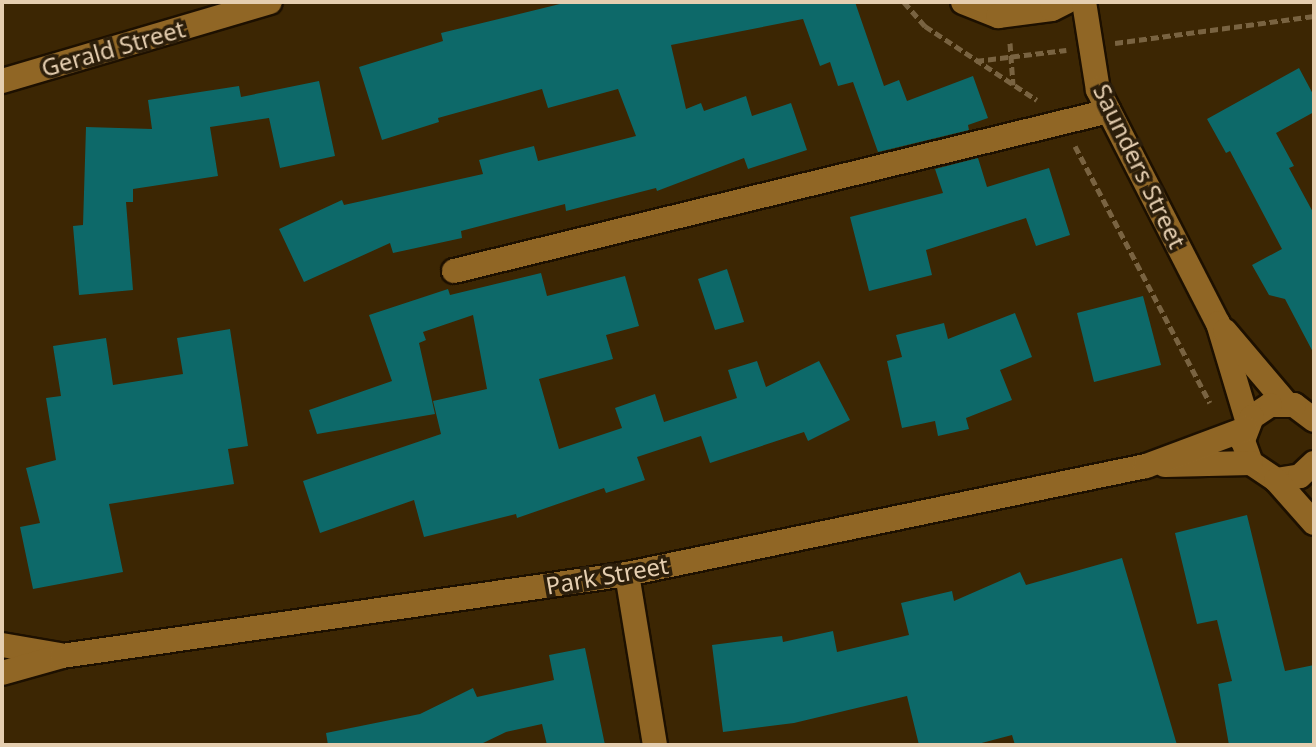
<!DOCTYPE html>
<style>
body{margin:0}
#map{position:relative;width:1316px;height:747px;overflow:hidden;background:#3c2603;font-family:"Noto Sans",sans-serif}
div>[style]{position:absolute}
.building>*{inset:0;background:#0d6969}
.path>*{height:5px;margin-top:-2.5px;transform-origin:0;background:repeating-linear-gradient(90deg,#796341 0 8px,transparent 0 12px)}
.roads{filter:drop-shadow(2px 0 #1d1000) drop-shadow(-2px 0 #1d1000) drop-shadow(0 2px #1d1000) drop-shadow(0 -2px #1d1000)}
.minor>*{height:24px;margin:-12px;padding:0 12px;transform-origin:12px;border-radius:12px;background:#906625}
span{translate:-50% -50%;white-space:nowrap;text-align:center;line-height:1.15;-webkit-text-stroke:7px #2c1e0a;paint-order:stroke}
.street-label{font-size:24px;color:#e5ceb0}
.frame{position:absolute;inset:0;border:4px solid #e5ceb0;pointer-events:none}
</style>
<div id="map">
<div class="building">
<div style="clip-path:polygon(568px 2px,855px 2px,884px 86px,899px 80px,907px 101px,973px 76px,988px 118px,968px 125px,969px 130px,878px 152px,853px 82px,838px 86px,830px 62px,820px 66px,803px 19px,671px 45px,686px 109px,701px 103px,704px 111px,746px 96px,752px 116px,791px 103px,807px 150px,748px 169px,744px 158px,657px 191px,656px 188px,566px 211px,565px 204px,461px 231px,462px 238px,393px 253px,390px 243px,304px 282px,279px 229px,342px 200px,344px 205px,483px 174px,479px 160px,534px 146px,538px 161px,636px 136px,618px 89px,548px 108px,542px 89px,438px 118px,439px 122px,382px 140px,359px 67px,443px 41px,441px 33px)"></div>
<div style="clip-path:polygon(1299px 68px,1314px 96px,1314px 112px,1276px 133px,1294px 166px,1289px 168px,1314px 214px,1314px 354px,1285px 299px,1269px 295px,1252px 265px,1282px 249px,1230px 151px,1226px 153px,1207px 119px)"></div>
<div style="clip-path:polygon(319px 81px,335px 156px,280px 168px,269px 118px,210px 127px,218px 176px,133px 189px,133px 202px,126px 202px,133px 290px,79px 295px,73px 226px,83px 225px,86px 127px,152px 129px,148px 100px,239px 86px,241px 97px)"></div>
<div style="clip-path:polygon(978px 158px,987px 187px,1049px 168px,1070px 235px,1036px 246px,1026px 218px,926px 250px,932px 275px,869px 291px,850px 217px,943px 193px,935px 169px)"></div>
<div style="clip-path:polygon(727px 269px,744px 322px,715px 330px,698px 279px)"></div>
<div style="clip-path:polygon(541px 273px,547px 296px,625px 276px,639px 326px,606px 335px,613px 359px,539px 379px,559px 449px,622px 428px,615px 408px,655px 394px,664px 422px,737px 398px,728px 370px,757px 361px,766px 387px,819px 361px,850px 420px,808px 441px,804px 432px,710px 463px,701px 436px,637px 457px,645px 480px,606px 493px,604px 488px,517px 518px,516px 514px,424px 537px,414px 500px,320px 533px,303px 481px,441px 434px,433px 401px,487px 389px,473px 315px,423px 332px,426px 340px,419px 343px,435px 414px,317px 434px,309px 410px,392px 381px,369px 315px,448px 289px,450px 295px)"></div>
<div style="clip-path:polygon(1143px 296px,1161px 365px,1094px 382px,1077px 313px)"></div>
<div style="clip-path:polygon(1015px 313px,1032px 357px,1000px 370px,1012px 400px,966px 418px,969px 429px,938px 436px,935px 421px,902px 428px,887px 361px,902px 357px,896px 335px,944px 323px,948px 339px)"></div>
<div style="clip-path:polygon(230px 329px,248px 446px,228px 449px,234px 484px,109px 504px,123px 572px,33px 589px,20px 527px,40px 523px,26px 468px,56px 460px,46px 398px,61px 396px,53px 346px,106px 338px,113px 385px,183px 374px,177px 338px)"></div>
<div style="clip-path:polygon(1247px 515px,1285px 671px,1314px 665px,1314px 745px,1229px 745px,1218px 684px,1232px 681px,1217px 620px,1197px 624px,1175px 533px)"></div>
<div style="clip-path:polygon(1122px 558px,1177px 745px,1015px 745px,1012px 735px,974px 745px,919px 745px,907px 696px,794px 723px,723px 732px,712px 645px,782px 636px,783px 642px,833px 631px,837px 652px,909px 635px,901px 603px,952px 591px,954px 601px,1020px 572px,1026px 585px)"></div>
<div style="clip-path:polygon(585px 648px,605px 745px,547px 745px,542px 724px,506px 732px,479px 745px,328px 745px,326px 733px,420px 714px,473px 688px,477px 697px,554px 680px,549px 655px)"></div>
</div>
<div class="path">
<div style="left:904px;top:2px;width:32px;rotate:49deg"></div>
<div style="left:925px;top:26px;width:134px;rotate:33.5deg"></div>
<div style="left:1010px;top:43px;width:42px;rotate:85.9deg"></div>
<div style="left:1115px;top:43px;width:201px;rotate:-7.7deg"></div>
<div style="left:976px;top:61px;width:91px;rotate:-7deg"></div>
<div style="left:1075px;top:146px;width:290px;rotate:62.3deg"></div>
</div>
<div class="roads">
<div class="minor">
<div style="left:963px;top:2px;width:38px;rotate:22deg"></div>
<div style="left:998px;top:16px;width:54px;rotate:-7.4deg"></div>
<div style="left:1052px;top:9px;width:16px;rotate:-27deg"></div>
<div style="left:1084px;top:2px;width:89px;rotate:81deg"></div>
<div style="left:1098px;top:90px;width:262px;rotate:62.8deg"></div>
<div style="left:1218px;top:323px;width:104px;rotate:73.3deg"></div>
<div style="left:2px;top:81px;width:279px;rotate:-16.4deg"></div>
<div style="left:454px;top:271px;width:674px;rotate:-13.73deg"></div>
<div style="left:1225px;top:331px;width:94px;rotate:49.7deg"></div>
<div style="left:1314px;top:420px;width:25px;rotate:-143deg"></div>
<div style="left:1294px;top:405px;width:24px;rotate:180deg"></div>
<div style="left:1270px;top:405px;width:22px;rotate:146deg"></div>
<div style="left:1252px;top:417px;width:26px;rotate:111deg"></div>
<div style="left:1243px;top:441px;width:23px;rotate:70deg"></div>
<div style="left:1251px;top:463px;width:30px;rotate:34deg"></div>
<div style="left:1276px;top:480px;width:24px;rotate:-9deg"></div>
<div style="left:1300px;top:476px;width:19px;rotate:-43deg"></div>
<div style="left:1165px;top:465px;width:86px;rotate:-1.3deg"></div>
<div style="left:1276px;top:480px;width:57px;rotate:48.5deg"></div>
<div style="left:627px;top:574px;width:173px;rotate:80.7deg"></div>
<div style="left:2px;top:645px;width:59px;rotate:9.8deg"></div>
<div style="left:2px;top:673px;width:62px;rotate:-15.8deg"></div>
<div style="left:62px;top:656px;width:571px;rotate:-8.26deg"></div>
<div style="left:627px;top:574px;width:530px;rotate:-11.76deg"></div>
<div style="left:1146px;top:466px;width:106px;rotate:-20.5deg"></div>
</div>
</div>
<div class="street-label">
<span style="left:113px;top:48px;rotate:-16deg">Gerald Street</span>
<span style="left:1140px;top:166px;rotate:64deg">Saunders Street</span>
<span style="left:607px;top:575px;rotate:-10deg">Park Street</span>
</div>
<div class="frame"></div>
</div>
